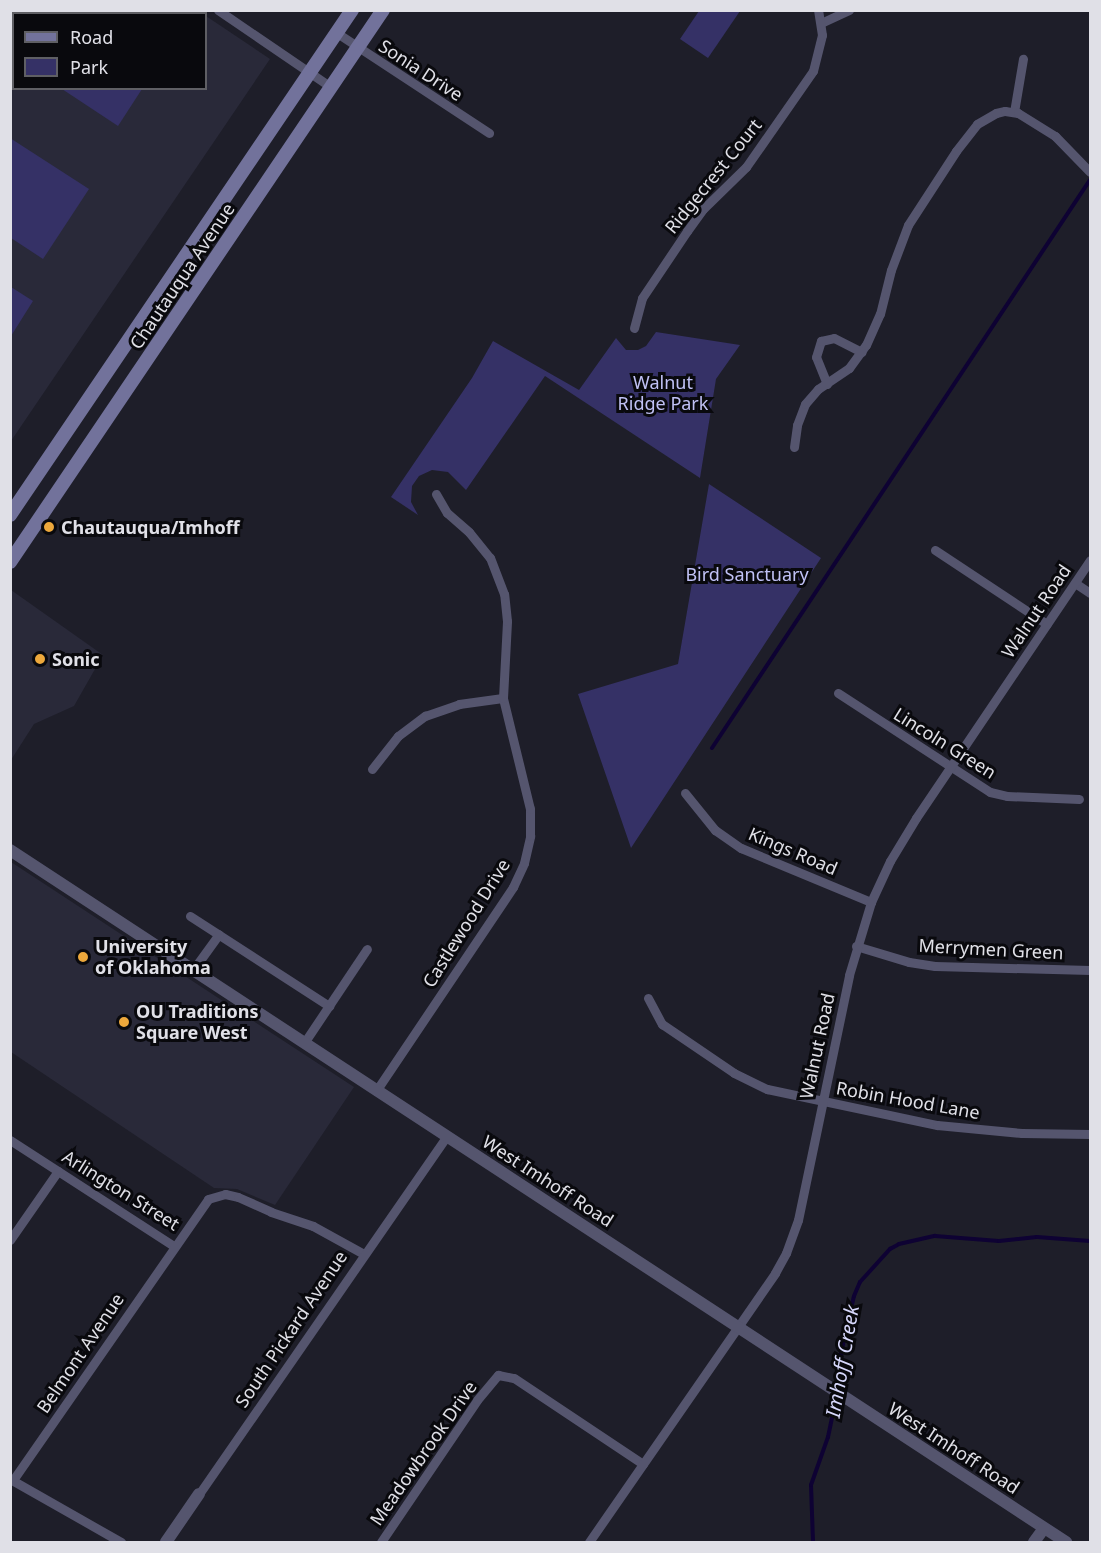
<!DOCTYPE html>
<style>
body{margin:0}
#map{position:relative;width:1101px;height:1553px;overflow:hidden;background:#1e1e29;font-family:"Noto Sans",sans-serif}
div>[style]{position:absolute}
.built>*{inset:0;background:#292939}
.green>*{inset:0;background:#353166}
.stream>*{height:4px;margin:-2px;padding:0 2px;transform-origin:2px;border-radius:2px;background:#0e0233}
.minor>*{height:9px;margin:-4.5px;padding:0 4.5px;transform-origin:4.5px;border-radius:4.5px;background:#55556e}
.tertiary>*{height:12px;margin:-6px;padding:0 6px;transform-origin:6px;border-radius:6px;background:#55556e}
.secondary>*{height:14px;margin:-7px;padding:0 7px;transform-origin:7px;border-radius:7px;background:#72729b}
.dots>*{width:16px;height:16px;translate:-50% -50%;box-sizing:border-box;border:3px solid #09090d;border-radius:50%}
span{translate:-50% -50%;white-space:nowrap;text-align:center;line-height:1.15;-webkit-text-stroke:6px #09090d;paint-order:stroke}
.street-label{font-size:18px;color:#e0e0e7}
.park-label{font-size:18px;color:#c0c1f5}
.poi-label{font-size:18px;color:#e0e0e7;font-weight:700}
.left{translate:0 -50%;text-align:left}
.water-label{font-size:20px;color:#d7d8fc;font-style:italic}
.frame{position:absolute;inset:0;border:12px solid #e0e0e7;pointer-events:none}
.legend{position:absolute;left:12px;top:12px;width:195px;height:78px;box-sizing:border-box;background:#09090d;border:2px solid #5f5f64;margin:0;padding:8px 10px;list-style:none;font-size:18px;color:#e0e0e7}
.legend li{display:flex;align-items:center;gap:12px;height:30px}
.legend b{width:30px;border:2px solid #5f5f64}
</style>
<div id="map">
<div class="built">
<div style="clip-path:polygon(11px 11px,197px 11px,201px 13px,14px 14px,14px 88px,206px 88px,206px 16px,270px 59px,11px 441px)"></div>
<div style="clip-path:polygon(11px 590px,103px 655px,74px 706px,34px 724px,11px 760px)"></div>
<div style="clip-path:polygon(11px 862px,354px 1087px,275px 1205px,237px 1189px,214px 1188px,11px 1052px)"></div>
</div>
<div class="green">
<div style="clip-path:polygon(96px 11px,100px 13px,14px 14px,13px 56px,11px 54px,11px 11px)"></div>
<div style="clip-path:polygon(699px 11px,740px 11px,708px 58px,680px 39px)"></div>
<div style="clip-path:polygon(62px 89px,142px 89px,118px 126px)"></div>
<div style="clip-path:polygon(10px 138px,89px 189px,43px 259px,11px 238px)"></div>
<div style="clip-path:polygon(11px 287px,33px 301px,11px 336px)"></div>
<div style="clip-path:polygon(656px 332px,740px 345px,716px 379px,700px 478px,545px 376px,466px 490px,448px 472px,432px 470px,419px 476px,412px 486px,411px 502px,418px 515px,391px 497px,472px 378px,493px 341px,579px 390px,616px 338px,626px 350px,638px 350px,646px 346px)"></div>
<div style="clip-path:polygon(709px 484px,821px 558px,631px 848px,578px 694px,678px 664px)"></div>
</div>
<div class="stream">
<div style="left:712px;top:748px;width:682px;rotate:-56.36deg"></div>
<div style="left:837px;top:1387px;width:34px;rotate:-83deg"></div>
<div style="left:841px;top:1353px;width:58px;rotate:-77.2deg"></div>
<div style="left:854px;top:1296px;width:15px;rotate:-67deg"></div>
<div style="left:860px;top:1282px;width:45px;rotate:-47.7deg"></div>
<div style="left:890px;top:1249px;width:10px;rotate:-29deg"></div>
<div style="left:899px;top:1244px;width:37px;rotate:-13deg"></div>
<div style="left:935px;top:1236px;width:64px;rotate:4.5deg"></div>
<div style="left:999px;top:1241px;width:38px;rotate:-6deg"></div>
<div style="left:1037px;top:1237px;width:53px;rotate:4.3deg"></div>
<div style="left:813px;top:1542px;width:57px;rotate:-92deg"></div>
<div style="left:811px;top:1485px;width:51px;rotate:-70.5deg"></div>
<div style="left:828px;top:1437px;width:44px;rotate:-78.2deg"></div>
</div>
<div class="minor">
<div style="left:218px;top:10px;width:137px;rotate:34.3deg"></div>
<div style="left:821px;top:23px;width:31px;rotate:-25deg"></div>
<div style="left:337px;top:33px;width:182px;rotate:33.3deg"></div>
<div style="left:1014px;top:112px;width:54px;rotate:-80.4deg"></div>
<div style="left:634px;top:328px;width:31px;rotate:-75deg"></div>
<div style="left:642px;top:298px;width:81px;rotate:-56.1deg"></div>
<div style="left:687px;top:231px;width:27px;rotate:-54deg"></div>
<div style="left:703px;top:209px;width:60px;rotate:-44.3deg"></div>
<div style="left:746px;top:167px;width:117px;rotate:-55.1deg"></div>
<div style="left:813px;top:71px;width:37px;rotate:-76deg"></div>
<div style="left:822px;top:35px;width:25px;rotate:-99deg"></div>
<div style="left:827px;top:384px;width:29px;rotate:-112deg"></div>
<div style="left:816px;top:357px;width:17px;rotate:-73deg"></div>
<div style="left:821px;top:341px;width:13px;rotate:-13deg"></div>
<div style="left:834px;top:338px;width:31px;rotate:27deg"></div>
<div style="left:794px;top:447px;width:22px;rotate:-82deg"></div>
<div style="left:797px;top:425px;width:22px;rotate:-69deg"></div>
<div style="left:805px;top:404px;width:20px;rotate:-49deg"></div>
<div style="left:818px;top:389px;width:37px;rotate:-34deg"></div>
<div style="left:849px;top:368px;width:29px;rotate:-54deg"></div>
<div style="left:866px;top:345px;width:34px;rotate:-66deg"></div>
<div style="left:880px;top:314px;width:45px;rotate:-76deg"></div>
<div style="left:891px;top:270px;width:48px;rotate:-69.3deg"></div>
<div style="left:908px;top:225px;width:88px;rotate:-57deg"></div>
<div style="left:956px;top:151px;width:34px;rotate:-52deg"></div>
<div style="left:977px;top:124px;width:22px;rotate:-30deg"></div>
<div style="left:996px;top:113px;width:9px;rotate:-13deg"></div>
<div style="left:1005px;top:111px;width:13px;rotate:9deg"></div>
<div style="left:1018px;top:113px;width:44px;rotate:31.9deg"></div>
<div style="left:1055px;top:136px;width:50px;rotate:45.8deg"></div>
<div style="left:935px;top:550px;width:134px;rotate:33.5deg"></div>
<div style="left:1075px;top:583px;width:18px;rotate:34deg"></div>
<div style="left:838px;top:693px;width:181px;rotate:33.1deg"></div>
<div style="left:990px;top:792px;width:17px;rotate:13deg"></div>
<div style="left:1007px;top:796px;width:72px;rotate:2.4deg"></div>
<div style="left:372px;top:769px;width:42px;rotate:-51.8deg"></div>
<div style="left:398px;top:736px;width:34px;rotate:-37deg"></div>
<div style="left:425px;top:716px;width:36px;rotate:-19deg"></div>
<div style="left:459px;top:704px;width:44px;rotate:-7.8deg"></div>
<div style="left:685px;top:793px;width:48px;rotate:51deg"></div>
<div style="left:715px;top:830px;width:32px;rotate:35deg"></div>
<div style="left:741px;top:848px;width:141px;rotate:22.6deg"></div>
<div style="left:190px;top:916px;width:166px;rotate:32.9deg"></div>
<div style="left:856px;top:946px;width:55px;rotate:16.8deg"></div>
<div style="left:909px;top:962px;width:26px;rotate:9deg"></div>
<div style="left:935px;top:966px;width:155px;rotate:1.5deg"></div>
<div style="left:193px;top:970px;width:44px;rotate:-54.2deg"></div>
<div style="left:648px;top:998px;width:30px;rotate:62deg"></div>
<div style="left:662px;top:1024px;width:87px;rotate:34.2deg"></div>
<div style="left:734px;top:1073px;width:37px;rotate:26deg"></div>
<div style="left:767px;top:1089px;width:174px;rotate:12deg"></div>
<div style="left:937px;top:1125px;width:85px;rotate:5.4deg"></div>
<div style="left:1022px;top:1133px;width:68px;rotate:0.8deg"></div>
<div style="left:304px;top:1043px;width:113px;rotate:-56.2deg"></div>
<div style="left:376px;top:1091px;width:246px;rotate:-56.1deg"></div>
<div style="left:513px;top:887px;width:26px;rotate:-65deg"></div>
<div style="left:524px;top:863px;width:28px;rotate:-77deg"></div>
<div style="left:530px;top:836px;width:27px;rotate:-90deg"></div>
<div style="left:530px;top:809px;width:114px;rotate:-103.7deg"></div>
<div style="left:503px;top:698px;width:77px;rotate:-87deg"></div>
<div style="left:507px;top:621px;width:27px;rotate:-96deg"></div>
<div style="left:504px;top:594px;width:39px;rotate:-111deg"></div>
<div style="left:490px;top:558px;width:33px;rotate:-129deg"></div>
<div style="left:469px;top:532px;width:29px;rotate:-139deg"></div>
<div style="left:447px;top:513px;width:22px;rotate:-120deg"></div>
<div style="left:10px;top:1140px;width:195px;rotate:32.9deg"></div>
<div style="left:10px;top:1240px;width:84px;rotate:-55.2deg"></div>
<div style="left:10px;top:1479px;width:128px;rotate:29.6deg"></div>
<div style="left:13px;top:1480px;width:342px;rotate:-55.2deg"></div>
<div style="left:208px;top:1199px;width:18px;rotate:-16deg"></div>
<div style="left:225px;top:1194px;width:13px;rotate:13deg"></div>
<div style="left:238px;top:1197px;width:36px;rotate:24deg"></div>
<div style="left:271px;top:1212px;width:44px;rotate:18.4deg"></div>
<div style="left:313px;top:1226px;width:58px;rotate:28.8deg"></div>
<div style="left:199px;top:1494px;width:436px;rotate:-55.3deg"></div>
<div style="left:381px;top:1542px;width:171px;rotate:-55.9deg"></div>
<div style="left:477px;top:1400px;width:33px;rotate:-50deg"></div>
<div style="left:498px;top:1375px;width:16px;rotate:11deg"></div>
<div style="left:514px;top:1378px;width:155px;rotate:33.7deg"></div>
<div style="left:589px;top:1542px;width:327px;rotate:-55.3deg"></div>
<div style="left:775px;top:1273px;width:23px;rotate:-61deg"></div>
<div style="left:786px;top:1253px;width:35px;rotate:-70deg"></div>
<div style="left:798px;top:1220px;width:250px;rotate:-78.2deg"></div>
<div style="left:849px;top:975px;width:76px;rotate:-73.2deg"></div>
<div style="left:871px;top:902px;width:45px;rotate:-65.1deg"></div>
<div style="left:890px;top:861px;width:50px;rotate:-58.8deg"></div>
<div style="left:916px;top:818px;width:311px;rotate:-56deg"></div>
</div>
<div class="tertiary">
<div style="left:10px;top:850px;width:1263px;rotate:33.24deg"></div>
<div style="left:166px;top:1542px;width:58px;rotate:-55.5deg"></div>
<div style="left:1034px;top:1542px;width:17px;rotate:-54deg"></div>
</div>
<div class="secondary">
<div style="left:10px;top:515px;width:610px;rotate:-55.89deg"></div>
<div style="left:10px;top:562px;width:666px;rotate:-55.95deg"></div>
</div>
<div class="dots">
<div style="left:49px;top:527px;background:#eda83c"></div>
<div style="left:40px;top:659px;background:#eda83c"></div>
<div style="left:83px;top:957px;background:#eda83c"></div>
<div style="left:124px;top:1022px;background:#eda83c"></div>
</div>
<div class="street-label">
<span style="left:421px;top:70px;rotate:33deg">Sonia Drive</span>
<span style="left:713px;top:176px;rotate:-51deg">Ridgecrest Court</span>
<span style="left:182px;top:276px;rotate:-56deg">Chautauqua Avenue</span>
<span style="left:1036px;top:611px;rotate:-56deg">Walnut Road</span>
<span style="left:945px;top:743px;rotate:32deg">Lincoln Green</span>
<span style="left:793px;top:851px;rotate:23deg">Kings Road</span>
<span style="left:466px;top:923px;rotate:-58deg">Castlewood Drive</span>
<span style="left:991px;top:949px;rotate:3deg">Merrymen Green</span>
<span style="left:817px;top:1046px;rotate:-78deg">Walnut Road</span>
<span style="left:908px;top:1100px;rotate:10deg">Robin Hood Lane</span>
<span style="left:548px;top:1181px;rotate:33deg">West Imhoff Road</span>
<span style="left:121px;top:1190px;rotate:32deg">Arlington Street</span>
<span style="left:291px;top:1329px;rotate:-56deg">South Pickard Avenue</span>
<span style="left:80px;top:1353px;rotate:-56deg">Belmont Avenue</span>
<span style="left:954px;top:1448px;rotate:33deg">West Imhoff Road</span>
<span style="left:423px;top:1453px;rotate:-55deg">Meadowbrook Drive</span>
</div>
<div class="park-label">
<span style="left:663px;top:393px">Walnut<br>Ridge Park</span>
<span style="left:747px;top:574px">Bird Sanctuary</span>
</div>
<div class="poi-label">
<span class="left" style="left:61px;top:527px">Chautauqua/Imhoff</span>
<span class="left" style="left:52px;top:659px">Sonic</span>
<span class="left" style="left:95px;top:957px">University<br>of Oklahoma</span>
<span class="left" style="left:136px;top:1022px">OU Traditions<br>Square West</span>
</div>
<div class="water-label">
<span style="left:842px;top:1361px;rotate:-80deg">Imhoff Creek</span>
</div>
<div class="frame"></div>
<ul class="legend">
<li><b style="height:8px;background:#72729b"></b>Road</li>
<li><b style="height:16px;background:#353166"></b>Park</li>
</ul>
</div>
